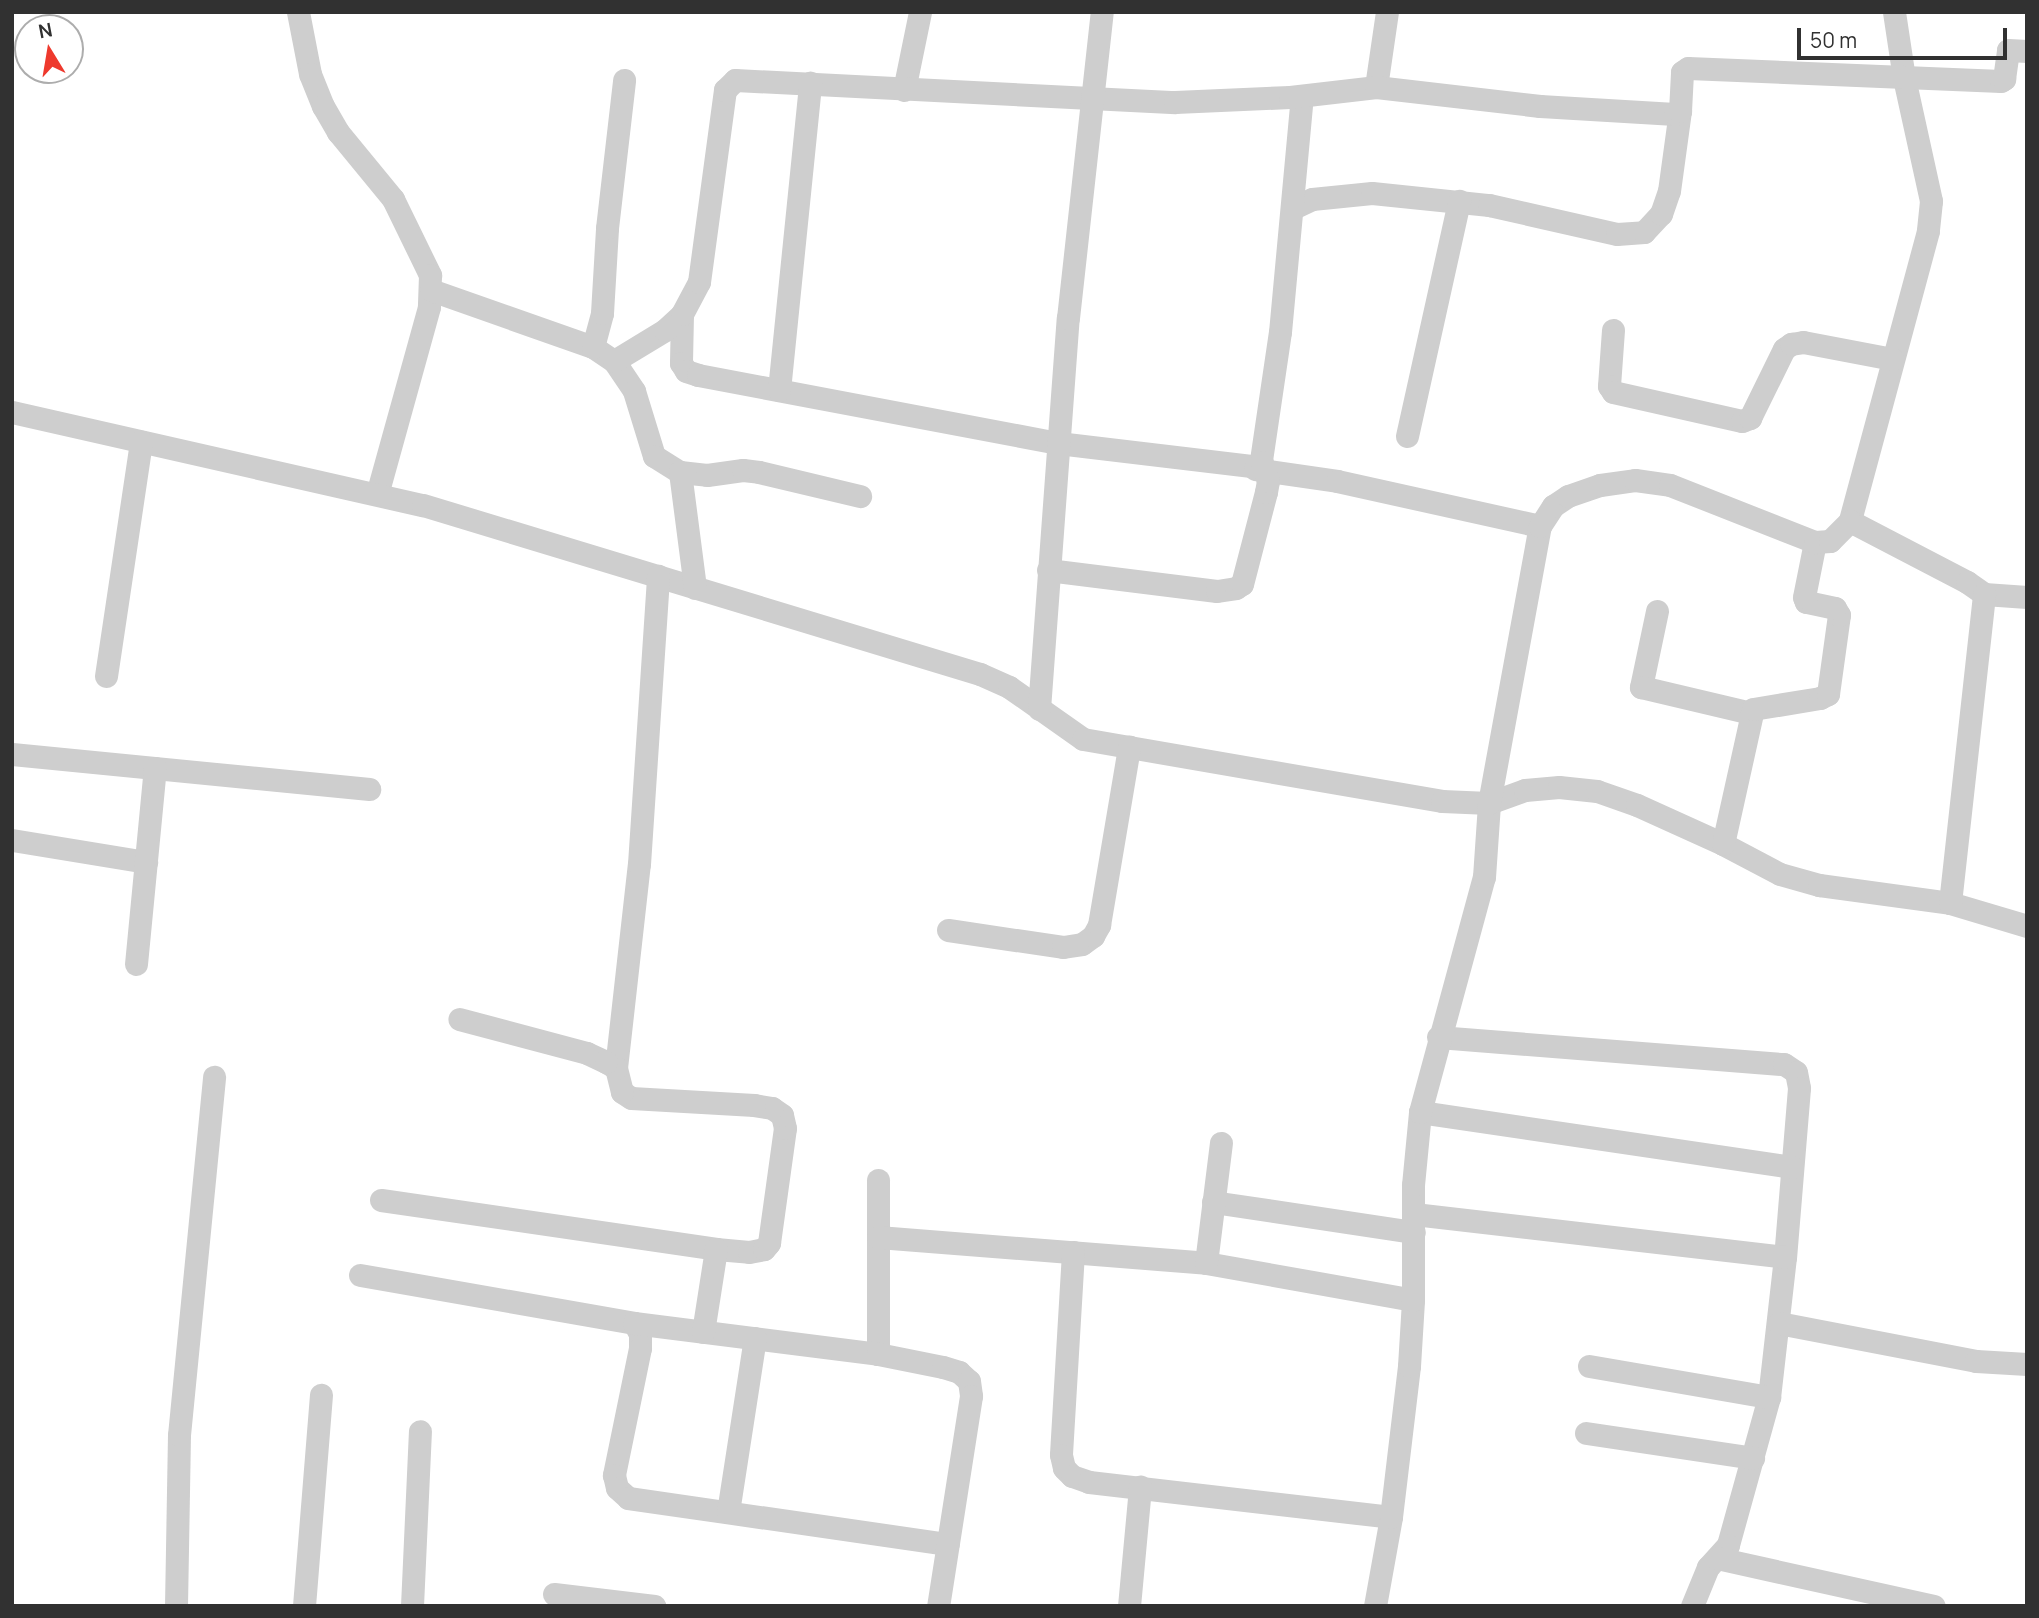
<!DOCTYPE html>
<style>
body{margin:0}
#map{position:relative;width:2039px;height:1618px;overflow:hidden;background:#fff;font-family:Manrope,sans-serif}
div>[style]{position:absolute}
.minor>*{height:23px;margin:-11.5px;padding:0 11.5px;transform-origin:11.5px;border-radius:11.5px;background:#cecece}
span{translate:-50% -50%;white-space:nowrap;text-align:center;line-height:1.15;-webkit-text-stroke:7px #fff;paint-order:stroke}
.frame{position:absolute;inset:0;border:14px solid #313131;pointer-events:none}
.north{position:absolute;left:14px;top:14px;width:70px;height:70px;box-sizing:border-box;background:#fff;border:2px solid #adadad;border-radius:50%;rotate:349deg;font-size:19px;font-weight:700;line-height:28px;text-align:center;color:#313131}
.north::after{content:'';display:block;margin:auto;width:24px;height:32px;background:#ee392d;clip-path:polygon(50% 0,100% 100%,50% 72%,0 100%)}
.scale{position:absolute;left:1797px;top:28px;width:210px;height:32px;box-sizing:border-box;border:4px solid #313131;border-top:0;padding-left:9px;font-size:21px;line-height:24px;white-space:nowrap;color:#313131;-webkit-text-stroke:5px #fff;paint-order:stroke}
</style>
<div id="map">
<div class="minor">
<div style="left:298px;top:12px;width:63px;rotate:79deg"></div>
<div style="left:310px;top:74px;width:35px;rotate:68deg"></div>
<div style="left:323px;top:106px;width:30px;rotate:60deg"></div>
<div style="left:338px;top:132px;width:87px;rotate:50.6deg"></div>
<div style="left:393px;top:199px;width:85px;rotate:64deg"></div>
<div style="left:430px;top:275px;width:32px;rotate:92deg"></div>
<div style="left:429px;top:307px;width:194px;rotate:105.5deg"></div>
<div style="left:1894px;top:12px;width:67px;rotate:81.4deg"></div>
<div style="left:1904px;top:78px;width:126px;rotate:77.6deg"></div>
<div style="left:1931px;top:201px;width:30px;rotate:96deg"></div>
<div style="left:1928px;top:231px;width:300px;rotate:105.1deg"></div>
<div style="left:1850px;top:521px;width:132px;rotate:27.5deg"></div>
<div style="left:1967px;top:582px;width:21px;rotate:35deg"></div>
<div style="left:1984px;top:594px;width:43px;rotate:4deg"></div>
<div style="left:1376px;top:87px;width:76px;rotate:-81.7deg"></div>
<div style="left:904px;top:90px;width:80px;rotate:-78.4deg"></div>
<div style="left:1293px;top:208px;width:21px;rotate:-25deg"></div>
<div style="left:1312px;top:199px;width:60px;rotate:-5.7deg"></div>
<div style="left:1372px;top:193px;width:118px;rotate:5.9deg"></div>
<div style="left:1489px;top:205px;width:131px;rotate:12.8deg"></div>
<div style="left:1617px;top:234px;width:27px;rotate:-4deg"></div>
<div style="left:1644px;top:232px;width:25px;rotate:-47deg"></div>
<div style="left:1661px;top:214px;width:24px;rotate:-71deg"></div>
<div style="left:1669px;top:191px;width:81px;rotate:-82.2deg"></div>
<div style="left:431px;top:290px;width:172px;rotate:19.4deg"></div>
<div style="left:593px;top:347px;width:25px;rotate:34deg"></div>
<div style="left:614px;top:361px;width:36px;rotate:56deg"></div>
<div style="left:634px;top:391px;width:68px;rotate:72.9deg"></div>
<div style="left:654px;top:456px;width:31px;rotate:32deg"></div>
<div style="left:680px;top:472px;width:27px;rotate:6deg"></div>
<div style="left:707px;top:475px;width:36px;rotate:-8deg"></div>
<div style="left:743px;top:470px;width:16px;rotate:7deg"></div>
<div style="left:759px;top:472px;width:104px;rotate:13.4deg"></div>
<div style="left:682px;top:314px;width:49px;rotate:91.2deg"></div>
<div style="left:681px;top:363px;width:9px;rotate:58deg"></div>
<div style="left:686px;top:371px;width:13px;rotate:18deg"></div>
<div style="left:698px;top:375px;width:366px;rotate:10.7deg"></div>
<div style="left:1058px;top:443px;width:203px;rotate:6.8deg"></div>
<div style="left:1260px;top:467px;width:136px;rotate:-81.6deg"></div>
<div style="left:1280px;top:332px;width:237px;rotate:-84.7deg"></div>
<div style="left:1613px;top:330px;width:56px;rotate:94.1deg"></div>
<div style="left:1609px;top:386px;width:7px;rotate:56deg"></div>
<div style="left:1613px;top:392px;width:132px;rotate:12.7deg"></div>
<div style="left:1742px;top:421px;width:9px;rotate:-21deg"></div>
<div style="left:1750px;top:418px;width:77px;rotate:-63.8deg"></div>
<div style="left:1784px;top:349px;width:9px;rotate:-36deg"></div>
<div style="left:1791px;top:344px;width:12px;rotate:-9deg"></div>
<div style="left:1803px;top:342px;width:91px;rotate:10.8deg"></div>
<div style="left:593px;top:347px;width:35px;rotate:-75deg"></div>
<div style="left:602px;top:313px;width:85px;rotate:-86.6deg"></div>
<div style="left:607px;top:228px;width:149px;rotate:-83.4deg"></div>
<div style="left:614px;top:361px;width:60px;rotate:-31.3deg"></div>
<div style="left:665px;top:330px;width:23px;rotate:-43deg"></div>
<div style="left:682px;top:314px;width:36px;rotate:-62deg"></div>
<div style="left:699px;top:282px;width:194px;rotate:-82.3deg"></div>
<div style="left:725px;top:90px;width:14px;rotate:-45deg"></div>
<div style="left:735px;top:80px;width:441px;rotate:2.9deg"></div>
<div style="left:1175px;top:102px;width:115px;rotate:-2.5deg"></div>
<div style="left:1290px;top:97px;width:87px;rotate:-6.6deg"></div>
<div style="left:1376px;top:87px;width:165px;rotate:6.6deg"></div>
<div style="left:1540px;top:106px;width:135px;rotate:3.4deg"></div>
<div style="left:1675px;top:114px;width:6px;rotate:-31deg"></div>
<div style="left:1680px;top:111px;width:39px;rotate:-87deg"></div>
<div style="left:1682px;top:72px;width:7px;rotate:-34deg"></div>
<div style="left:1688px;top:68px;width:313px;rotate:2.4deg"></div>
<div style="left:2001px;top:81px;width:4px;rotate:-34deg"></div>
<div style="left:2004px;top:79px;width:29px;rotate:-82deg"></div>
<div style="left:2008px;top:50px;width:19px;rotate:3deg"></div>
<div style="left:779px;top:390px;width:309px;rotate:-84.2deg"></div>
<div style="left:12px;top:412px;width:421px;rotate:12.8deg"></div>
<div style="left:423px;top:505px;width:582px;rotate:16.88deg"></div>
<div style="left:980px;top:674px;width:32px;rotate:24deg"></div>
<div style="left:1009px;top:687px;width:90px;rotate:35.1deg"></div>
<div style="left:1083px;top:739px;width:364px;rotate:9.8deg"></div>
<div style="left:1442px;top:801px;width:47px;rotate:2.4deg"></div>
<div style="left:1489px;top:803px;width:38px;rotate:-20deg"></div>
<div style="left:1525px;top:790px;width:34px;rotate:-5deg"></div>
<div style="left:1559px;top:787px;width:38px;rotate:6deg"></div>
<div style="left:1597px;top:791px;width:42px;rotate:19.3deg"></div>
<div style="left:1637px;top:805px;width:94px;rotate:24.4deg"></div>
<div style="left:1723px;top:844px;width:64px;rotate:27.8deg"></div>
<div style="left:1780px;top:874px;width:41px;rotate:15.8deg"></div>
<div style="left:1819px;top:885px;width:132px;rotate:7.8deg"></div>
<div style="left:1950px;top:903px;width:80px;rotate:16.6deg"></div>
<div style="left:1407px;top:436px;width:241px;rotate:-77.5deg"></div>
<div style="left:1255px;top:469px;width:83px;rotate:8.3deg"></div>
<div style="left:1337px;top:481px;width:208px;rotate:12.5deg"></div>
<div style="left:680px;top:472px;width:117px;rotate:82.6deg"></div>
<div style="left:1048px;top:570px;width:170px;rotate:7.1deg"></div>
<div style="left:1217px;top:591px;width:19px;rotate:-9deg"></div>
<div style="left:1236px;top:588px;width:7px;rotate:-34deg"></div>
<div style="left:1242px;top:584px;width:95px;rotate:-75.4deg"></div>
<div style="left:1266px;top:492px;width:11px;rotate:-80deg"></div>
<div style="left:1268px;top:481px;width:20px;rotate:-108deg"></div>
<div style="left:1657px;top:611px;width:78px;rotate:101.9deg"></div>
<div style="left:1641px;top:687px;width:113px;rotate:13.3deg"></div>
<div style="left:106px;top:676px;width:237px;rotate:-81.5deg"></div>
<div style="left:1039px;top:709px;width:392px;rotate:-85.8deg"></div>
<div style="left:1068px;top:318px;width:308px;rotate:-83.7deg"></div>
<div style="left:12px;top:754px;width:359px;rotate:5.6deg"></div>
<div style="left:12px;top:840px;width:136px;rotate:9.3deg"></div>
<div style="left:1723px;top:844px;width:138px;rotate:-77.5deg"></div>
<div style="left:1753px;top:709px;width:68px;rotate:-9.3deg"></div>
<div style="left:1820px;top:698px;width:9px;rotate:-27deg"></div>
<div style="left:1828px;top:694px;width:80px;rotate:-82.1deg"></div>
<div style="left:1839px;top:615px;width:8px;rotate:-120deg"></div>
<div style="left:1835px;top:608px;width:30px;rotate:-168deg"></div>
<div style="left:1806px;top:602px;width:5px;rotate:-112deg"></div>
<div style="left:1804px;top:597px;width:56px;rotate:-78.7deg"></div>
<div style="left:1950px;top:903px;width:311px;rotate:-83.7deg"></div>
<div style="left:948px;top:930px;width:116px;rotate:8.4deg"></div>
<div style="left:1063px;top:947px;width:19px;rotate:-9deg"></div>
<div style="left:1082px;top:944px;width:14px;rotate:-36deg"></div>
<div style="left:1093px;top:936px;width:13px;rotate:-61deg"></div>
<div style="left:1099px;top:925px;width:181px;rotate:-80.4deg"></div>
<div style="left:136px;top:964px;width:197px;rotate:-84.5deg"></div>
<div style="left:1438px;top:1037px;width:347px;rotate:4.5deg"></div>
<div style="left:1784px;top:1064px;width:14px;rotate:34deg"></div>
<div style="left:1796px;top:1072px;width:16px;rotate:79deg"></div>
<div style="left:1799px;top:1088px;width:170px;rotate:94.7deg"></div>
<div style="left:1785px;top:1257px;width:141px;rotate:96.5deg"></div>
<div style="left:1769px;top:1397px;width:154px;rotate:105.5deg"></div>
<div style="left:1728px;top:1545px;width:30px;rotate:132deg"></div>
<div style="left:1708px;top:1567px;width:42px;rotate:112.3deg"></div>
<div style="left:616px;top:1068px;width:205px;rotate:-83.6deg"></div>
<div style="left:639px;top:864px;width:289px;rotate:-86.2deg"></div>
<div style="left:1420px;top:1112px;width:376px;rotate:8.4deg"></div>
<div style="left:878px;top:1180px;width:174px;rotate:90deg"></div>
<div style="left:381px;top:1200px;width:339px;rotate:8.3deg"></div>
<div style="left:716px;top:1249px;width:33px;rotate:5deg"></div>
<div style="left:749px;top:1252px;width:15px;rotate:-11deg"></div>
<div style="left:764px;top:1249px;width:8px;rotate:-50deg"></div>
<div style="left:769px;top:1243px;width:116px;rotate:-82.1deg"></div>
<div style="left:785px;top:1128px;width:13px;rotate:-103deg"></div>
<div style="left:782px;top:1115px;width:12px;rotate:-145deg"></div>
<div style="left:772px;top:1108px;width:18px;rotate:-171deg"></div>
<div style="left:754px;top:1105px;width:123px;rotate:-176.7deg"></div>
<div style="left:631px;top:1098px;width:11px;rotate:-146deg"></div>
<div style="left:622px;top:1092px;width:25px;rotate:-104deg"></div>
<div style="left:616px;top:1068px;width:12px;rotate:-149deg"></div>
<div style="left:606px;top:1062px;width:21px;rotate:-155deg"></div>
<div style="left:587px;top:1053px;width:132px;rotate:-165.1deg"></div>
<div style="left:1213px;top:1202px;width:203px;rotate:8.5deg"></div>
<div style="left:1414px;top:1214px;width:373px;rotate:6.6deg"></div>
<div style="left:878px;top:1237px;width:329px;rotate:4.5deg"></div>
<div style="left:1206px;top:1263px;width:210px;rotate:10.1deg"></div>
<div style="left:1073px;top:1252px;width:203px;rotate:93.4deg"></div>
<div style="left:1061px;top:1455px;width:13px;rotate:77deg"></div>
<div style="left:1064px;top:1468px;width:11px;rotate:45deg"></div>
<div style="left:1072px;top:1476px;width:18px;rotate:19deg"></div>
<div style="left:1089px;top:1482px;width:304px;rotate:6.6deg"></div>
<div style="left:1206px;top:1263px;width:121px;rotate:-82.9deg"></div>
<div style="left:360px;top:1275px;width:278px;rotate:9.9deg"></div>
<div style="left:634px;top:1323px;width:13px;rotate:61deg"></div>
<div style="left:640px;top:1334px;width:14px;rotate:90deg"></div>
<div style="left:640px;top:1348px;width:130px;rotate:101.6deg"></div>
<div style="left:614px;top:1475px;width:13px;rotate:77deg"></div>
<div style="left:617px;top:1488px;width:15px;rotate:42deg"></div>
<div style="left:628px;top:1498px;width:323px;rotate:8.2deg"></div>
<div style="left:634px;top:1323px;width:246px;rotate:7.2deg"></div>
<div style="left:878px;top:1354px;width:66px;rotate:11.3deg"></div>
<div style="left:943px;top:1367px;width:17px;rotate:17deg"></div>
<div style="left:959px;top:1372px;width:13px;rotate:42deg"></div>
<div style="left:969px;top:1381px;width:15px;rotate:82deg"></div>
<div style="left:971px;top:1396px;width:213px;rotate:98.9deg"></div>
<div style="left:1779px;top:1323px;width:201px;rotate:10.9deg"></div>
<div style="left:1976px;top:1361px;width:51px;rotate:3.4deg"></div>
<div style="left:703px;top:1332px;width:84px;rotate:-81.1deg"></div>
<div style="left:1589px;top:1366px;width:183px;rotate:9.8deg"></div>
<div style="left:1586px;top:1433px;width:169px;rotate:8.5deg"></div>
<div style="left:728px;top:1512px;width:176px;rotate:-81.2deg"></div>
<div style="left:1717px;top:1558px;width:222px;rotate:12.5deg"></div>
<div style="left:554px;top:1594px;width:101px;rotate:6.8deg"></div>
<div style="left:176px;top:1606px;width:171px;rotate:-89deg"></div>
<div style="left:179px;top:1435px;width:360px;rotate:-84.4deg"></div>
<div style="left:304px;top:1606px;width:212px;rotate:-85.4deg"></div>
<div style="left:412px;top:1606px;width:175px;rotate:-87.4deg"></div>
<div style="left:1129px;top:1606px;width:120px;rotate:-84.7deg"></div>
<div style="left:1375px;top:1606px;width:90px;rotate:-79.8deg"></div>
<div style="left:1391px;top:1517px;width:152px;rotate:-83.2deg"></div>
<div style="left:1409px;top:1366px;width:66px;rotate:-86.5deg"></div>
<div style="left:1413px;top:1300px;width:115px;rotate:-90deg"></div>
<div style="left:1413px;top:1185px;width:73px;rotate:-84.5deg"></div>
<div style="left:1420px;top:1112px;width:244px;rotate:-74.8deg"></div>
<div style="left:1484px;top:877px;width:74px;rotate:-86.1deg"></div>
<div style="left:1489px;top:803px;width:282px;rotate:-79.6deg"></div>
<div style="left:1540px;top:526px;width:24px;rotate:-57deg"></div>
<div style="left:1553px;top:506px;width:18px;rotate:-34deg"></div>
<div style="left:1568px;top:496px;width:34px;rotate:-19deg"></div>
<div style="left:1600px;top:485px;width:35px;rotate:-8deg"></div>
<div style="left:1635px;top:480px;width:35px;rotate:8deg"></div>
<div style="left:1670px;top:485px;width:156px;rotate:21.5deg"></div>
<div style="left:1815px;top:542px;width:15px;rotate:-4deg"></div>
<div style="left:1830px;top:541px;width:28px;rotate:-45deg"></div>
</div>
<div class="frame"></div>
<div class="north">N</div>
<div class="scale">50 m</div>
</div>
